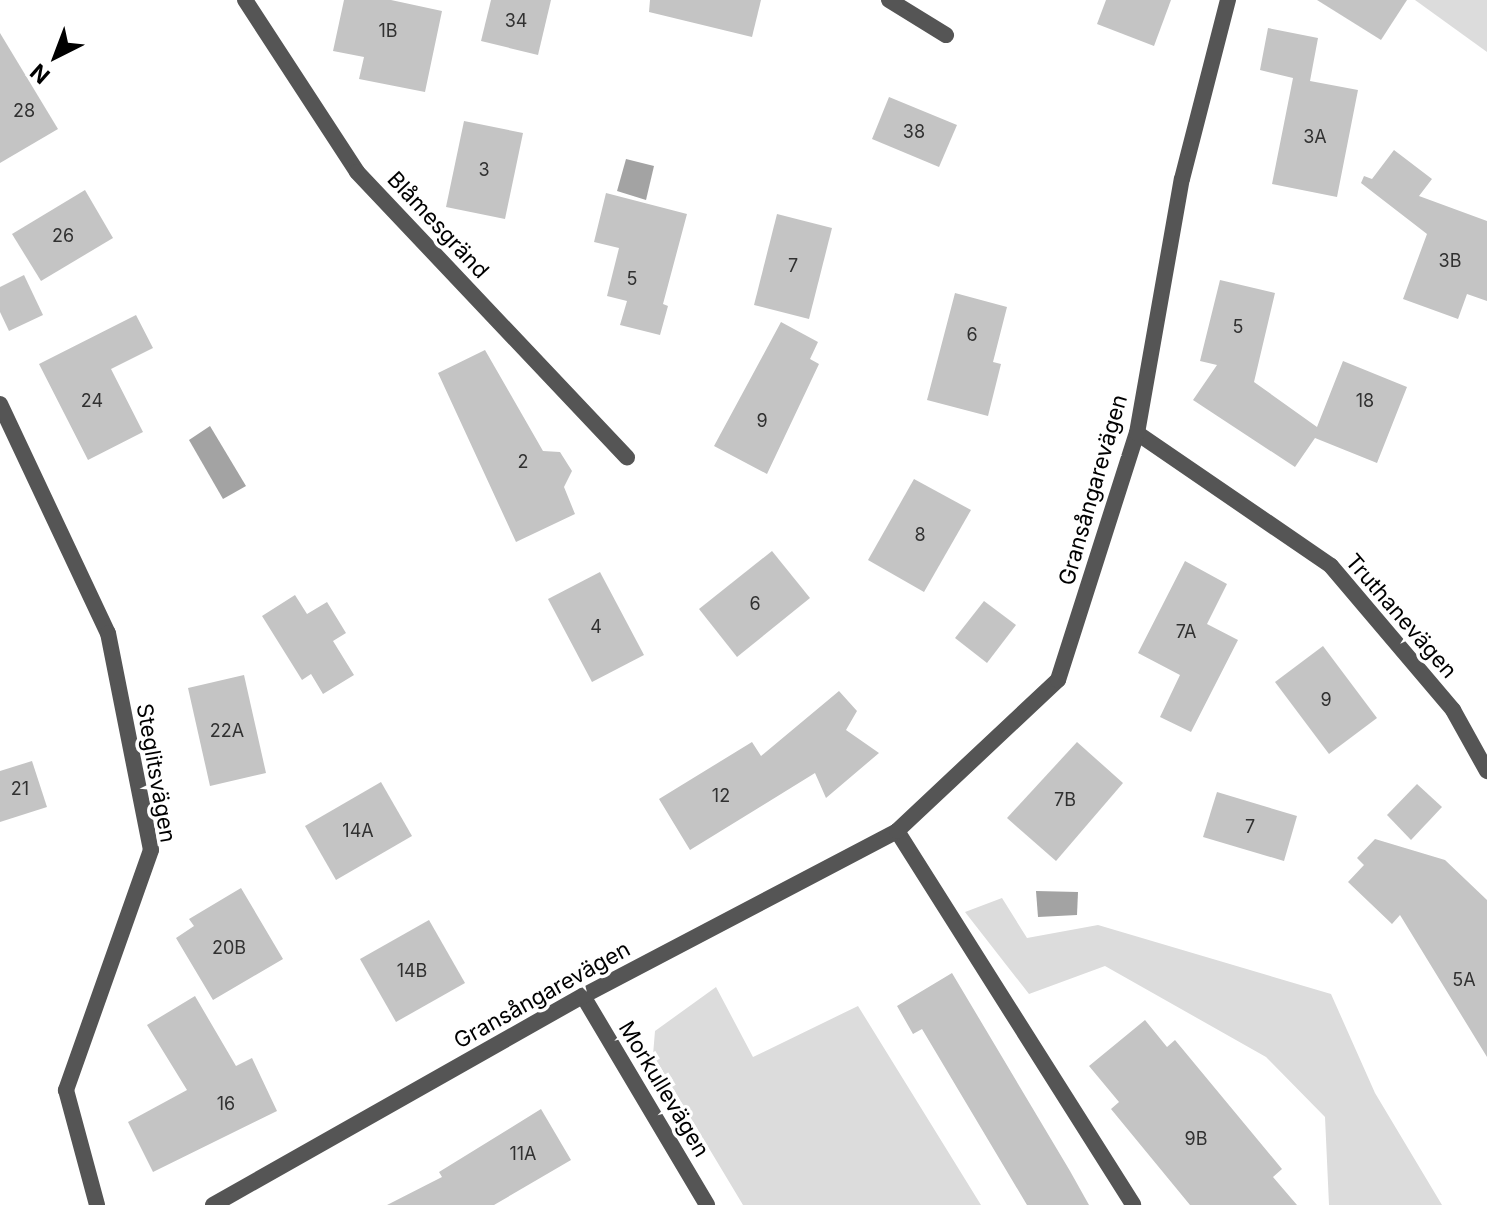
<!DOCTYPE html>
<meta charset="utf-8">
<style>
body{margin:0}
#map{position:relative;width:1487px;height:1205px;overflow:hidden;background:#fff;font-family:Inter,sans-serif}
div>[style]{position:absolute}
.green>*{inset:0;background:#dcdcdc}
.water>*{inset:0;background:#a3a3a3}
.building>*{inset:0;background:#c4c4c4}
.street>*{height:16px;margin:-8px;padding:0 8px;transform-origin:8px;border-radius:8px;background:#555}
span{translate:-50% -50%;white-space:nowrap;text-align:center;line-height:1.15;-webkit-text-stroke:7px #fff;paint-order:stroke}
.number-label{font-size:18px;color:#313131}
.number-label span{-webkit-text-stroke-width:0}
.street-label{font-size:22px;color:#000}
.north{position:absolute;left:16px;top:16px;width:80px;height:80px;-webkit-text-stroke:6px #fff;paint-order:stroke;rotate:222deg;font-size:22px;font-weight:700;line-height:32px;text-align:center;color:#000}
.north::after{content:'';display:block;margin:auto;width:28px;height:36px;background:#000;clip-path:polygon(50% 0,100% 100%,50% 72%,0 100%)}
</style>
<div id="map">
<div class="green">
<div style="clip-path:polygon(1415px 0,1487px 0,1487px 52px)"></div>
<div style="clip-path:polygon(1002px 898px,1027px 938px,1098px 925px,1331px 994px,1375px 1093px,1442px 1205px,1329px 1205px,1325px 1117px,1266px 1057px,1105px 966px,1029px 994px,965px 912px)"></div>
<div style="clip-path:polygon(716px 987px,753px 1057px,858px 1006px,981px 1205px,743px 1205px,653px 1055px,655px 1031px)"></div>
</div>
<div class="water">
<div style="clip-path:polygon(626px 159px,654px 166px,646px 200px,617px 191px)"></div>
<div style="clip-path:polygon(210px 426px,246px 486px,223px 499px,189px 440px)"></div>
<div style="clip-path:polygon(1036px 891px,1078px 892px,1077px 915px,1038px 917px)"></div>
</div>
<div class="building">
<div style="clip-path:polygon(344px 0,391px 0,442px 11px,425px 92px,359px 79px,364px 57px,333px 51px)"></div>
<div style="clip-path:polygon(491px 0,551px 0,538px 55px,481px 41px)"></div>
<div style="clip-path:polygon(650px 0,761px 0,752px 37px,649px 12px)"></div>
<div style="clip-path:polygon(1106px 0,1171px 0,1154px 46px,1097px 24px)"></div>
<div style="clip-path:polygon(1317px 0,1407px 0,1381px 40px)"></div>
<div style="clip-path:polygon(1268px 28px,1318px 38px,1310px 81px,1358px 90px,1337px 197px,1272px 184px,1293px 78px,1260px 70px)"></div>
<div style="clip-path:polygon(0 33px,58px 129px,0 163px)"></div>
<div style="clip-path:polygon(889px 97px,957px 125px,939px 167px,872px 139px)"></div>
<div style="clip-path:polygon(464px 121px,523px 133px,505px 219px,446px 207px)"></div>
<div style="clip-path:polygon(1394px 150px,1432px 179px,1419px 196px,1487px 221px,1487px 301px,1467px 294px,1458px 319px,1403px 299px,1427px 234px,1361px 183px,1364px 176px,1372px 179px)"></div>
<div style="clip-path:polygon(85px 190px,113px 238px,41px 281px,12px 234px)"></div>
<div style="clip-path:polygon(606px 193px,687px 214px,663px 304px,668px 306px,660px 335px,620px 325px,627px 301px,607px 296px,619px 248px,594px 242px)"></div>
<div style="clip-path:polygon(777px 214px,832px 228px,809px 319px,754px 305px)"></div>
<div style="clip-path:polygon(24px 275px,43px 315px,9px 331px,0 312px,0 287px)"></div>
<div style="clip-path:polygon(1220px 280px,1275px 293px,1254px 382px,1317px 427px,1343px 361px,1407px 387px,1377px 463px,1315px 438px,1295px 467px,1193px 400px,1217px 365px,1200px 361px)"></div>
<div style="clip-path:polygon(955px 293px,1007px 307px,993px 362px,1001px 364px,988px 416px,927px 400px)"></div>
<div style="clip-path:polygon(136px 315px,153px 348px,111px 369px,143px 432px,88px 460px,39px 364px)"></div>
<div style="clip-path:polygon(781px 322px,818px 342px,810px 359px,819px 364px,767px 474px,714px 446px)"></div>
<div style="clip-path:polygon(485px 350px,543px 451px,560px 452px,572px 471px,564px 487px,575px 514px,516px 542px,438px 373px)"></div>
<div style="clip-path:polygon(914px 479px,971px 510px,924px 592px,868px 560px)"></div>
<div style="clip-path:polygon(772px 551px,810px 598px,737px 657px,699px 609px)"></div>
<div style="clip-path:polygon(1185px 561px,1227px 584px,1207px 624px,1238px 640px,1191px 732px,1160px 717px,1180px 675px,1138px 653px)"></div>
<div style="clip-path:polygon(600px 572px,644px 655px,592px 682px,548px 599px)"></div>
<div style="clip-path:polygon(295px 595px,307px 614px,327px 602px,346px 633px,333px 641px,354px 675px,323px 694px,311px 674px,302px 680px,262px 616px)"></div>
<div style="clip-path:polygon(984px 601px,1016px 625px,987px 663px,955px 638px)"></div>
<div style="clip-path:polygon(1323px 646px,1377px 718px,1329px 754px,1275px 682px)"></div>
<div style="clip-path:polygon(244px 675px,266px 773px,210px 786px,188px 688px)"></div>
<div style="clip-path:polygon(839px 691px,857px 711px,846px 730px,879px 753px,826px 798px,815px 773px,690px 850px,659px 799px,752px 742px,761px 756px)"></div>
<div style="clip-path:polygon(1077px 742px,1123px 783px,1056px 861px,1007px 818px)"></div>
<div style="clip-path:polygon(32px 761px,47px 807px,0 822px,0 771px)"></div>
<div style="clip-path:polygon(381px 782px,412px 836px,336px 880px,305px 826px)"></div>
<div style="clip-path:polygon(1417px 784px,1442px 807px,1411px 840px,1387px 815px)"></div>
<div style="clip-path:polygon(1217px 792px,1297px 816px,1284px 861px,1203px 837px)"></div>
<div style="clip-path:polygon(1375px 839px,1445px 860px,1487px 900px,1487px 1057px,1400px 915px,1392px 924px,1348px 882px,1364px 865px,1357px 858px)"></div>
<div style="clip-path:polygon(241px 888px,283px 959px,213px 1000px,176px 938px,194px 926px,189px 919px)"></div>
<div style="clip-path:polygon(429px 920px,465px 983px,396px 1022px,360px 959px)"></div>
<div style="clip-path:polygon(952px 973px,1070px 1171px,1089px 1205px,1027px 1205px,922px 1029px,913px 1034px,897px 1006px)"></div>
<div style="clip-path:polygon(195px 996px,236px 1066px,252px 1058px,277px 1111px,153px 1172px,128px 1122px,187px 1090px,147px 1025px)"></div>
<div style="clip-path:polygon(1145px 1020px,1167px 1047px,1175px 1040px,1282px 1169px,1273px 1177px,1297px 1205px,1190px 1205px,1111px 1109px,1119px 1102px,1089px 1066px)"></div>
<div style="clip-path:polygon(541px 1109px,571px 1160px,494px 1205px,387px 1205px,442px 1177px,439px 1172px)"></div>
</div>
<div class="street">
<div style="left:245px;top:0;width:205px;rotate:56.9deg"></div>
<div style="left:357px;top:172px;width:393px;rotate:46.6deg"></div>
<div style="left:889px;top:0;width:67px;rotate:31.6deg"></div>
<div style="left:0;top:404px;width:253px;rotate:64.8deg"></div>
<div style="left:108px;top:633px;width:221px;rotate:78.8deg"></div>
<div style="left:151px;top:850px;width:255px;rotate:109.5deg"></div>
<div style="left:66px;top:1090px;width:119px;rotate:74.9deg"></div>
<div style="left:1137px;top:433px;width:235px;rotate:34.4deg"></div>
<div style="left:1331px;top:566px;width:189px;rotate:49.7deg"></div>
<div style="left:1453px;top:710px;width:70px;rotate:60.9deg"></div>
<div style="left:897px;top:831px;width:442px;rotate:57.7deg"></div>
<div style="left:583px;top:996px;width:243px;rotate:59.3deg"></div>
<div style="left:213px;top:1205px;width:425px;rotate:-29.5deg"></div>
<div style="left:583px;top:996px;width:355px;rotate:-27.7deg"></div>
<div style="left:897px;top:831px;width:221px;rotate:-43.2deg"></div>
<div style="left:1058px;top:680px;width:259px;rotate:-72.3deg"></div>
<div style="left:1137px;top:433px;width:258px;rotate:-80deg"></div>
<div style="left:1182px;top:179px;width:185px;rotate:-75.6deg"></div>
</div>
<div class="number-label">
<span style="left:516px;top:21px">34</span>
<span style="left:388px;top:31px">1B</span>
<span style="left:24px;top:111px">28</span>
<span style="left:914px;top:132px">38</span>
<span style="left:1315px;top:137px">3A</span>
<span style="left:484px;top:170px">3</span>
<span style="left:63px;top:236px">26</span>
<span style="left:1450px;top:261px">3B</span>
<span style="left:793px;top:266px">7</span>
<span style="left:632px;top:279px">5</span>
<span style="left:1238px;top:327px">5</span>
<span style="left:972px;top:335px">6</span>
<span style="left:92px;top:401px">24</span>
<span style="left:1365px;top:401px">18</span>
<span style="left:762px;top:421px">9</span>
<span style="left:523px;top:462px">2</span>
<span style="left:920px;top:535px">8</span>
<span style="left:755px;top:604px">6</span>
<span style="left:596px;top:627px">4</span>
<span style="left:1186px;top:632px">7A</span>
<span style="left:1326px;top:700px">9</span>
<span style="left:227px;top:731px">22A</span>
<span style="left:20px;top:789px">21</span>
<span style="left:721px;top:796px">12</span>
<span style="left:1065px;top:800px">7B</span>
<span style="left:1250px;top:827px">7</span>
<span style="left:358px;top:831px">14A</span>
<span style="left:229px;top:948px">20B</span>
<span style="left:412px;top:971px">14B</span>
<span style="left:1464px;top:980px">5A</span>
<span style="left:226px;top:1104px">16</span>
<span style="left:1196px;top:1139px">9B</span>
<span style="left:523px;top:1154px">11A</span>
</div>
<div class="street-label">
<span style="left:438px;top:225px;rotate:47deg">Blåmesgränd</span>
<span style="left:1093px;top:490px;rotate:-74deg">Gransångarevägen</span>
<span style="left:1401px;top:616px;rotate:49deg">Truthanevägen</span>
<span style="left:156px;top:773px;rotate:80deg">Steglitsvägen</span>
<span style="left:542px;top:995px;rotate:-29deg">Gransångarevägen</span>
<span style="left:664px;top:1089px;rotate:59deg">Morkullevägen</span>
</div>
<div class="north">N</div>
</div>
